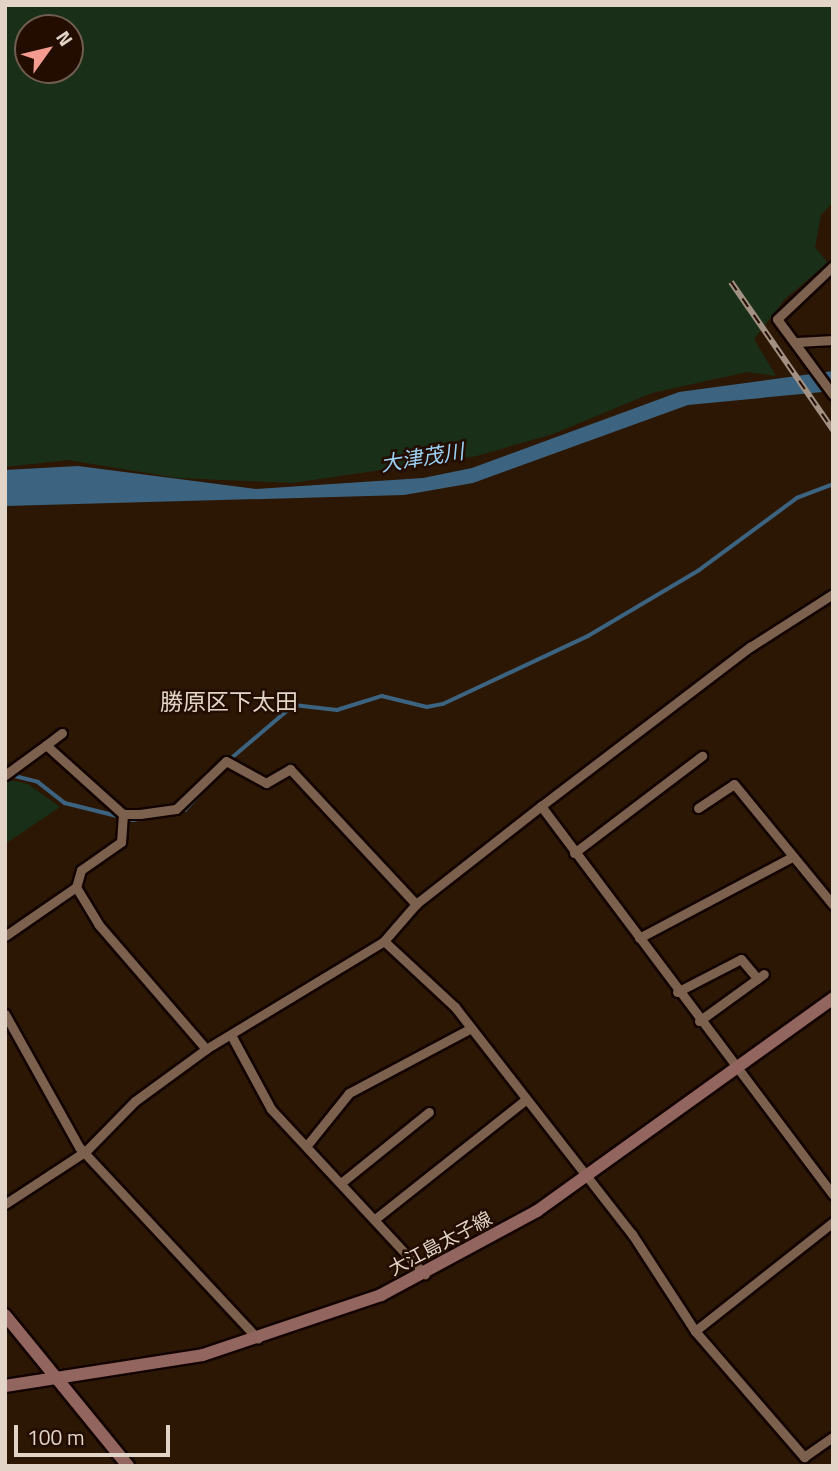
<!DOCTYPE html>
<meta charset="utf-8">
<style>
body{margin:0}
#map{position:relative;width:838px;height:1471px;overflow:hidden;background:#2c1705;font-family:"Titillium Web","Noto Sans JP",sans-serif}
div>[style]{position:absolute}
.green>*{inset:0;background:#1a2f18}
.water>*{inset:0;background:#3c6480}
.stream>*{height:3.5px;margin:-1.75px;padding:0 1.75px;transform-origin:1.75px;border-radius:1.75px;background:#3c6480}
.roads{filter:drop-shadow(2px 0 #130300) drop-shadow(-2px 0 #130300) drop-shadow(0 2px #130300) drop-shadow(0 -2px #130300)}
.street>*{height:9px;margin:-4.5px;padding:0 4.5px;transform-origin:4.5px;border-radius:4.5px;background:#7c624e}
.secondary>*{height:12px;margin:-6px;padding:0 6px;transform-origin:6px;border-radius:6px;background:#92665e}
.rail>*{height:6px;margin-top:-3px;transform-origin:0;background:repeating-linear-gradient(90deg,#220d00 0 10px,#a29183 0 20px);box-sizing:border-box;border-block:2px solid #a29183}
span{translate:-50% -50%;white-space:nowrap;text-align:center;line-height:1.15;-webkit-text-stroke:5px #220d00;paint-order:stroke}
.street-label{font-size:19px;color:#e3d4c8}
.water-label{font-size:21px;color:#9cd1f6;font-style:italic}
.quarter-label{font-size:23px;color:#e3d4c8}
.frame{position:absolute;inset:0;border:7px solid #e3d4c8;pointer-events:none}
.north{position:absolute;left:14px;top:14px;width:70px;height:70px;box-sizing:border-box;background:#220d00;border:2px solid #6f5d50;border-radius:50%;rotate:56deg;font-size:19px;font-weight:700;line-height:28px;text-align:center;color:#e3d4c8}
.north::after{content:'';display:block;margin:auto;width:24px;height:32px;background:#f59c91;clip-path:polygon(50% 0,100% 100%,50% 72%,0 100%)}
.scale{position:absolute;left:14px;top:1425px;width:156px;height:32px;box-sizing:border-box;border:4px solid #e3d4c8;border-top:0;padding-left:9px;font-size:21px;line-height:24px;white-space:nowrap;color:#e3d4c8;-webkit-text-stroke:5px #220d00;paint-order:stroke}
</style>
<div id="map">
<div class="green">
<div style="clip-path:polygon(evenodd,5px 5px,833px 5px,833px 202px,821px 215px,815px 247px,828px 263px,785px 299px,754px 339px,776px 376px,747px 372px,652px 393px,553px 434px,477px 456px,292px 483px,177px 478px,68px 460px,5px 467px,5px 5px,28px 28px,70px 28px,70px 70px,28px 70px,28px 28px)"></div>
<div style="clip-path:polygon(6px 779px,28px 784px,60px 807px,5px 844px)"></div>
</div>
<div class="water">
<div style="clip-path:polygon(833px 371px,833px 391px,688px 405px,473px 483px,404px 495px,5px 506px,5px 470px,78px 466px,256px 489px,423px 478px,472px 468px,679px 392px)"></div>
</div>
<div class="stream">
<div style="left:228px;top:761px;width:87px;rotate:-40.3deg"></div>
<div style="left:294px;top:705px;width:43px;rotate:6.6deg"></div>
<div style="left:337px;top:710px;width:47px;rotate:-17.3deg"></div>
<div style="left:382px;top:696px;width:46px;rotate:13.7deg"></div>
<div style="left:427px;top:707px;width:16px;rotate:-11deg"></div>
<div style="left:443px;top:704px;width:160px;rotate:-25.1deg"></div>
<div style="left:588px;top:636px;width:128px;rotate:-30.6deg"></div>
<div style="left:698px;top:571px;width:123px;rotate:-36.4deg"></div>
<div style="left:797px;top:498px;width:39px;rotate:-21deg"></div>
<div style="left:7px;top:774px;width:32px;rotate:14deg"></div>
<div style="left:38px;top:782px;width:34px;rotate:38deg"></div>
<div style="left:65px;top:803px;width:70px;rotate:14deg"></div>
<div style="left:133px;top:820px;width:53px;rotate:-10.9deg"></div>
<div style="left:185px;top:810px;width:58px;rotate:-46.4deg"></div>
</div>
<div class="roads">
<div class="street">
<div style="left:833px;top:266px;width:77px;rotate:136.6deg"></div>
<div style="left:777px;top:319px;width:94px;rotate:53.6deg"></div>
<div style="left:797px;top:342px;width:36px;rotate:-3deg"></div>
<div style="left:46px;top:745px;width:20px;rotate:-37deg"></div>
<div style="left:5px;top:775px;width:51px;rotate:-36.2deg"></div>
<div style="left:46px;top:745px;width:103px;rotate:41.9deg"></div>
<div style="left:123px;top:814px;width:17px"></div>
<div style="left:140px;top:814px;width:36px;rotate:-8deg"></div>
<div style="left:176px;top:809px;width:69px;rotate:-43.8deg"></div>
<div style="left:226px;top:761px;width:46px;rotate:28.8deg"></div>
<div style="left:266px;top:783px;width:28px;rotate:-30deg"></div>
<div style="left:290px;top:769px;width:185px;rotate:47deg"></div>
<div style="left:541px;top:806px;width:486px;rotate:53.1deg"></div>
<div style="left:698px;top:808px;width:43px;rotate:-33.7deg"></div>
<div style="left:734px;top:784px;width:156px;rotate:50.7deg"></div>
<div style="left:123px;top:814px;width:28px;rotate:94deg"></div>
<div style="left:121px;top:842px;width:49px;rotate:145deg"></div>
<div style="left:81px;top:870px;width:18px;rotate:106deg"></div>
<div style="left:76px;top:887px;width:44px;rotate:58.8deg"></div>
<div style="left:99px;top:925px;width:164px;rotate:49.2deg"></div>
<div style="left:574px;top:853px;width:161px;rotate:-37.2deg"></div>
<div style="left:5px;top:936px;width:86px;rotate:-34.6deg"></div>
<div style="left:639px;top:938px;width:173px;rotate:-27.9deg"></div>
<div style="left:384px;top:941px;width:97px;rotate:42.9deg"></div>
<div style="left:455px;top:1007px;width:288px;rotate:52.1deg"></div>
<div style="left:632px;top:1234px;width:116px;rotate:57deg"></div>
<div style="left:695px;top:1331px;width:167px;rotate:49.1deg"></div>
<div style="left:804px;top:1457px;width:35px;rotate:-35deg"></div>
<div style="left:677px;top:992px;width:72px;rotate:-27.3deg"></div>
<div style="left:741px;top:959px;width:26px;rotate:50deg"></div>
<div style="left:5px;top:1014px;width:152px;rotate:60.9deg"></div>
<div style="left:79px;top:1147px;width:262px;rotate:47deg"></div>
<div style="left:699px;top:1021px;width:80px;rotate:-35.9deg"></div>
<div style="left:231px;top:1035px;width:84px;rotate:61.6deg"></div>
<div style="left:271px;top:1109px;width:226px;rotate:47.1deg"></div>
<div style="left:308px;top:1144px;width:65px;rotate:-51.2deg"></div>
<div style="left:349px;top:1093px;width:138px;rotate:-28deg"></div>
<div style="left:341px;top:1183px;width:113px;rotate:-38.9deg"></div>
<div style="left:5px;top:1204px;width:97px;rotate:-33.2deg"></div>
<div style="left:86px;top:1151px;width:70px;rotate:-45.6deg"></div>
<div style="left:135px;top:1101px;width:88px;rotate:-36.2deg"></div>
<div style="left:206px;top:1049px;width:208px;rotate:-31.2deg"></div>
<div style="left:384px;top:941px;width:49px;rotate:-49.1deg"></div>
<div style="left:416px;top:904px;width:159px;rotate:-38.1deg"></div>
<div style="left:541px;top:806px;width:263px;rotate:-37.3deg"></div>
<div style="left:750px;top:647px;width:98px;rotate:-32.6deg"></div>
<div style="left:375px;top:1219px;width:191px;rotate:-38.4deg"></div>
<div style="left:695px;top:1331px;width:176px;rotate:-38.3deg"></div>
</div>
<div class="secondary">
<div style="left:5px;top:1315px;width:195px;rotate:50.8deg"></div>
<div style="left:5px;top:1386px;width:200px;rotate:-8.9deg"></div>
<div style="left:203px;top:1355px;width:188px;rotate:-18.6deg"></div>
<div style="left:381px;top:1295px;width:177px;rotate:-28.3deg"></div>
<div style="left:537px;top:1211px;width:365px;rotate:-35.7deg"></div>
</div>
</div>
<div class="rail">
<div style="left:731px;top:282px;width:180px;rotate:55.4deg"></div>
</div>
<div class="street-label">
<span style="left:440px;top:1243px;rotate:-28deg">大江島太子線</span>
</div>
<div class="water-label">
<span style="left:422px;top:457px;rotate:-9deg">大津茂川</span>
</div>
<div class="quarter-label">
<span style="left:229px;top:702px">勝原区下太田</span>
</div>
<div class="frame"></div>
<div class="north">N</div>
<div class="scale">100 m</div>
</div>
